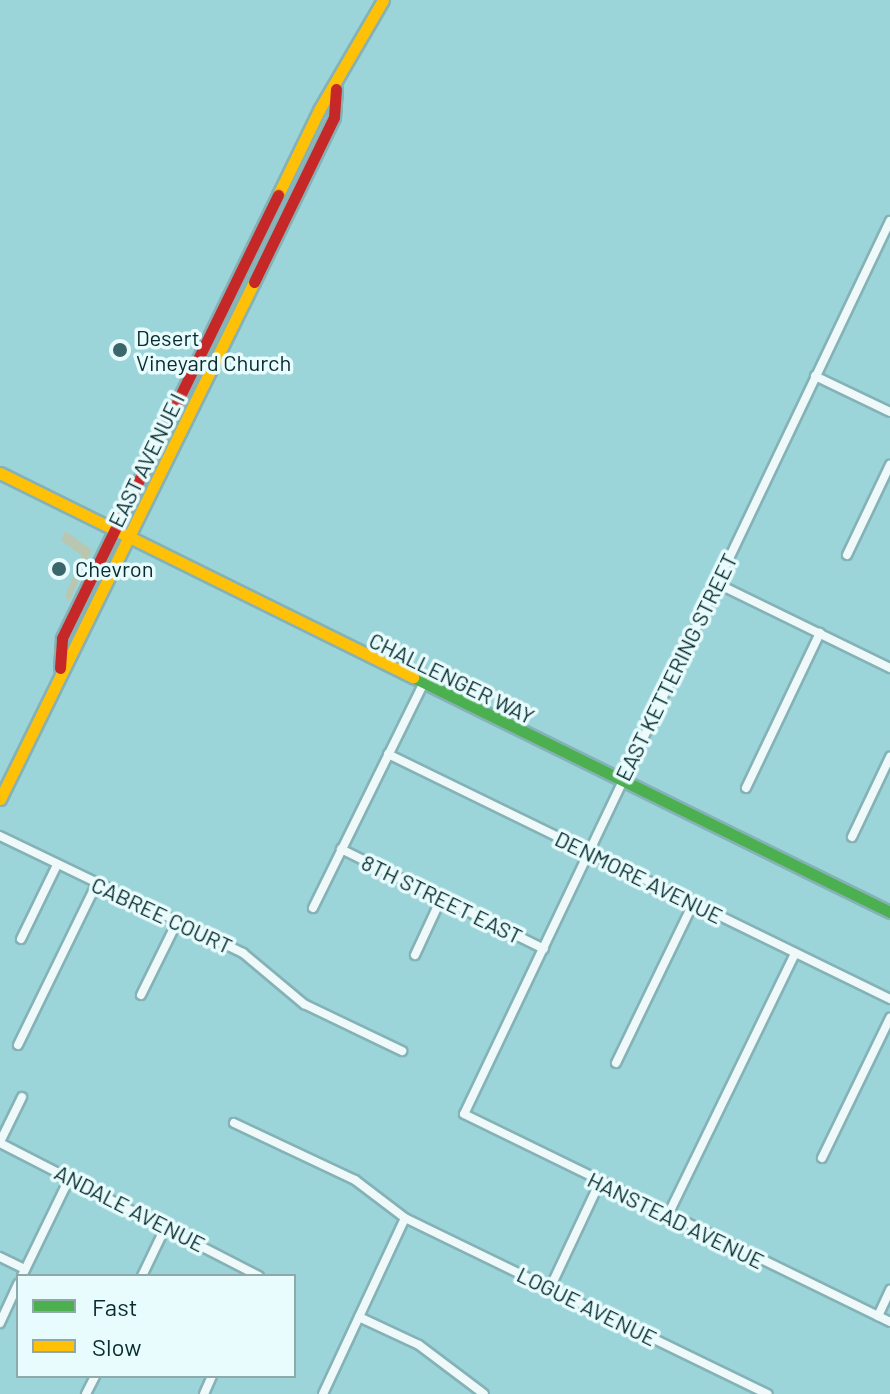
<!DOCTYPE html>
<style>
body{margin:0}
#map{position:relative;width:890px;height:1394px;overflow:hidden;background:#9bd4d9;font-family:Barlow,sans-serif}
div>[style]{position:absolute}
.green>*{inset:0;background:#bac7b0}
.roads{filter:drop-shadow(2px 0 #84b2b6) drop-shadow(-2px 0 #84b2b6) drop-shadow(0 2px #84b2b6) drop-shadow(0 -2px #84b2b6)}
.street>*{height:8px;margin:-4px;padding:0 4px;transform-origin:4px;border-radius:4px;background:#f0f9f9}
.fast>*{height:11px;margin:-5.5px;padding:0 5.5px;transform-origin:5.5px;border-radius:5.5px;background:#4caf50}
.slow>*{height:11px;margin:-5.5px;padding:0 5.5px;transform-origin:5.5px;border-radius:5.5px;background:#ffc107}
.jam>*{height:11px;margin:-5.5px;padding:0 5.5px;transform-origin:5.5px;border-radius:5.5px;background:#c62828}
.dots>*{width:22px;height:22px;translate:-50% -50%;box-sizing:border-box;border:4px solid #e9fcfd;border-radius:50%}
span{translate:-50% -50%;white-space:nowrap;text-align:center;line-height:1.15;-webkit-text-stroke:7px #e9fcfd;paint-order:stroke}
.poi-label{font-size:22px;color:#072b2e}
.left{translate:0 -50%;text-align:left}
.street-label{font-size:22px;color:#072b2e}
.legend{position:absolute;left:16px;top:1274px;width:280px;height:104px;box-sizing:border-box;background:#e9fcfd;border:2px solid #8fa8aa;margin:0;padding:10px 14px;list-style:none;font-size:24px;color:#072b2e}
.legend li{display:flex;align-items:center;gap:16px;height:40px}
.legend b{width:40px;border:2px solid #8fa8aa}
</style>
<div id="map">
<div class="green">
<div style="clip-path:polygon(65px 531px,92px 550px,69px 602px,65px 596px,82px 556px,61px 540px)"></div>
</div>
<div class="roads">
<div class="street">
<div style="left:890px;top:221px;width:989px;rotate:115.5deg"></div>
<div style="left:464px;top:1114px;width:474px;rotate:26deg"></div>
<div style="left:815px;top:376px;width:83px;rotate:25.6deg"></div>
<div style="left:847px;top:555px;width:100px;rotate:-64.5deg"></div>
<div style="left:716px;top:583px;width:194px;rotate:26deg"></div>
<div style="left:388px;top:754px;width:559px;rotate:26.01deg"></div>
<div style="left:746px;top:788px;width:172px;rotate:-64.5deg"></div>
<div style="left:0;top:836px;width:270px;rotate:25.7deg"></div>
<div style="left:243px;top:953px;width:80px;rotate:39.9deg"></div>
<div style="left:304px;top:1004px;width:109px;rotate:25.6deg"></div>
<div style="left:852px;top:837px;width:89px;rotate:-64.6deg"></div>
<div style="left:341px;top:849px;width:226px;rotate:26.2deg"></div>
<div style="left:313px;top:908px;width:247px;rotate:-63.8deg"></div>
<div style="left:21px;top:939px;width:82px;rotate:-64.1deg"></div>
<div style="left:415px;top:955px;width:62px;rotate:-65.1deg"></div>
<div style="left:141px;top:995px;width:81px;rotate:-63.7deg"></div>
<div style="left:18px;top:1045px;width:178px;rotate:-64deg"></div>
<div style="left:616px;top:1063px;width:177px;rotate:-64.2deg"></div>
<div style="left:234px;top:1123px;width:134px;rotate:25.2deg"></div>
<div style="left:355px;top:1180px;width:63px;rotate:37.2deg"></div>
<div style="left:405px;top:1218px;width:403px;rotate:25.9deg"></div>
<div style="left:0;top:1142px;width:50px;rotate:-63.9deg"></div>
<div style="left:0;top:1143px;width:291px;rotate:27.2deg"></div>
<div style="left:822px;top:1158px;width:156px;rotate:-64.1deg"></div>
<div style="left:668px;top:1215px;width:291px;rotate:-64.1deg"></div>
<div style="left:0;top:1257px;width:28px;rotate:26deg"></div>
<div style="left:22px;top:1276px;width:110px;rotate:-64.1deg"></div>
<div style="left:142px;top:1276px;width:55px;rotate:-64.4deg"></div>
<div style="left:550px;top:1288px;width:115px;rotate:-64.8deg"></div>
<div style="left:878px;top:1316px;width:29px;rotate:-65deg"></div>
<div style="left:359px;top:1317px;width:66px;rotate:25deg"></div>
<div style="left:419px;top:1345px;width:81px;rotate:37deg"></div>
<div style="left:0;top:1323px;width:43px;rotate:-65.2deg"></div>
<div style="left:86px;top:1394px;width:20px;rotate:-63deg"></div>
<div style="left:204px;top:1394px;width:20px;rotate:-66deg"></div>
<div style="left:323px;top:1394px;width:194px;rotate:-65deg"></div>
</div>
<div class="fast">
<div style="left:413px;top:677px;width:532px;rotate:26.23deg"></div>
</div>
<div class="slow">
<div style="left:278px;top:195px;width:94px;rotate:-64.2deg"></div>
<div style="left:319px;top:110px;width:127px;rotate:-59.8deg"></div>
<div style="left:0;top:473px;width:461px;rotate:26.3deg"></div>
<div style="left:0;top:799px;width:576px;rotate:-63.84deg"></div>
</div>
<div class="jam">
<div style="left:254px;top:282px;width:183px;rotate:-64.1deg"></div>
<div style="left:334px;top:117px;width:28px;rotate:-86deg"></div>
<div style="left:60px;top:668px;width:30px;rotate:-86deg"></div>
<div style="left:62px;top:638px;width:493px;rotate:-64deg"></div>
</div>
</div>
<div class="dots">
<div style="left:120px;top:350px;background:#3b666a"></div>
<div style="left:59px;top:569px;background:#3b666a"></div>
</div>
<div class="poi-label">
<span class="left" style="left:136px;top:350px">Desert<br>Vineyard Church</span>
<span class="left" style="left:75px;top:569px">Chevron</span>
</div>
<div class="street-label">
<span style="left:146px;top:460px;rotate:-64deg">EAST AVENUE I</span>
<span style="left:676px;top:667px;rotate:-64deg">EAST KETTERING STREET</span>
<span style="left:452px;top:678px;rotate:26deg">CHALLENGER WAY</span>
<span style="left:639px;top:877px;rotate:26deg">DENMORE AVENUE</span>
<span style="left:442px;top:899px;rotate:26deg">8TH STREET EAST</span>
<span style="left:162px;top:915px;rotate:25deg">CABREE COURT</span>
<span style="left:130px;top:1208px;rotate:27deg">ANDALE AVENUE</span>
<span style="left:676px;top:1220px;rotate:26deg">HANSTEAD AVENUE</span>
<span style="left:587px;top:1306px;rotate:26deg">LOGUE AVENUE</span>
</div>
<ul class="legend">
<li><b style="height:10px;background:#4caf50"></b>Fast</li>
<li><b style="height:10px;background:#ffc107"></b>Slow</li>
</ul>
</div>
